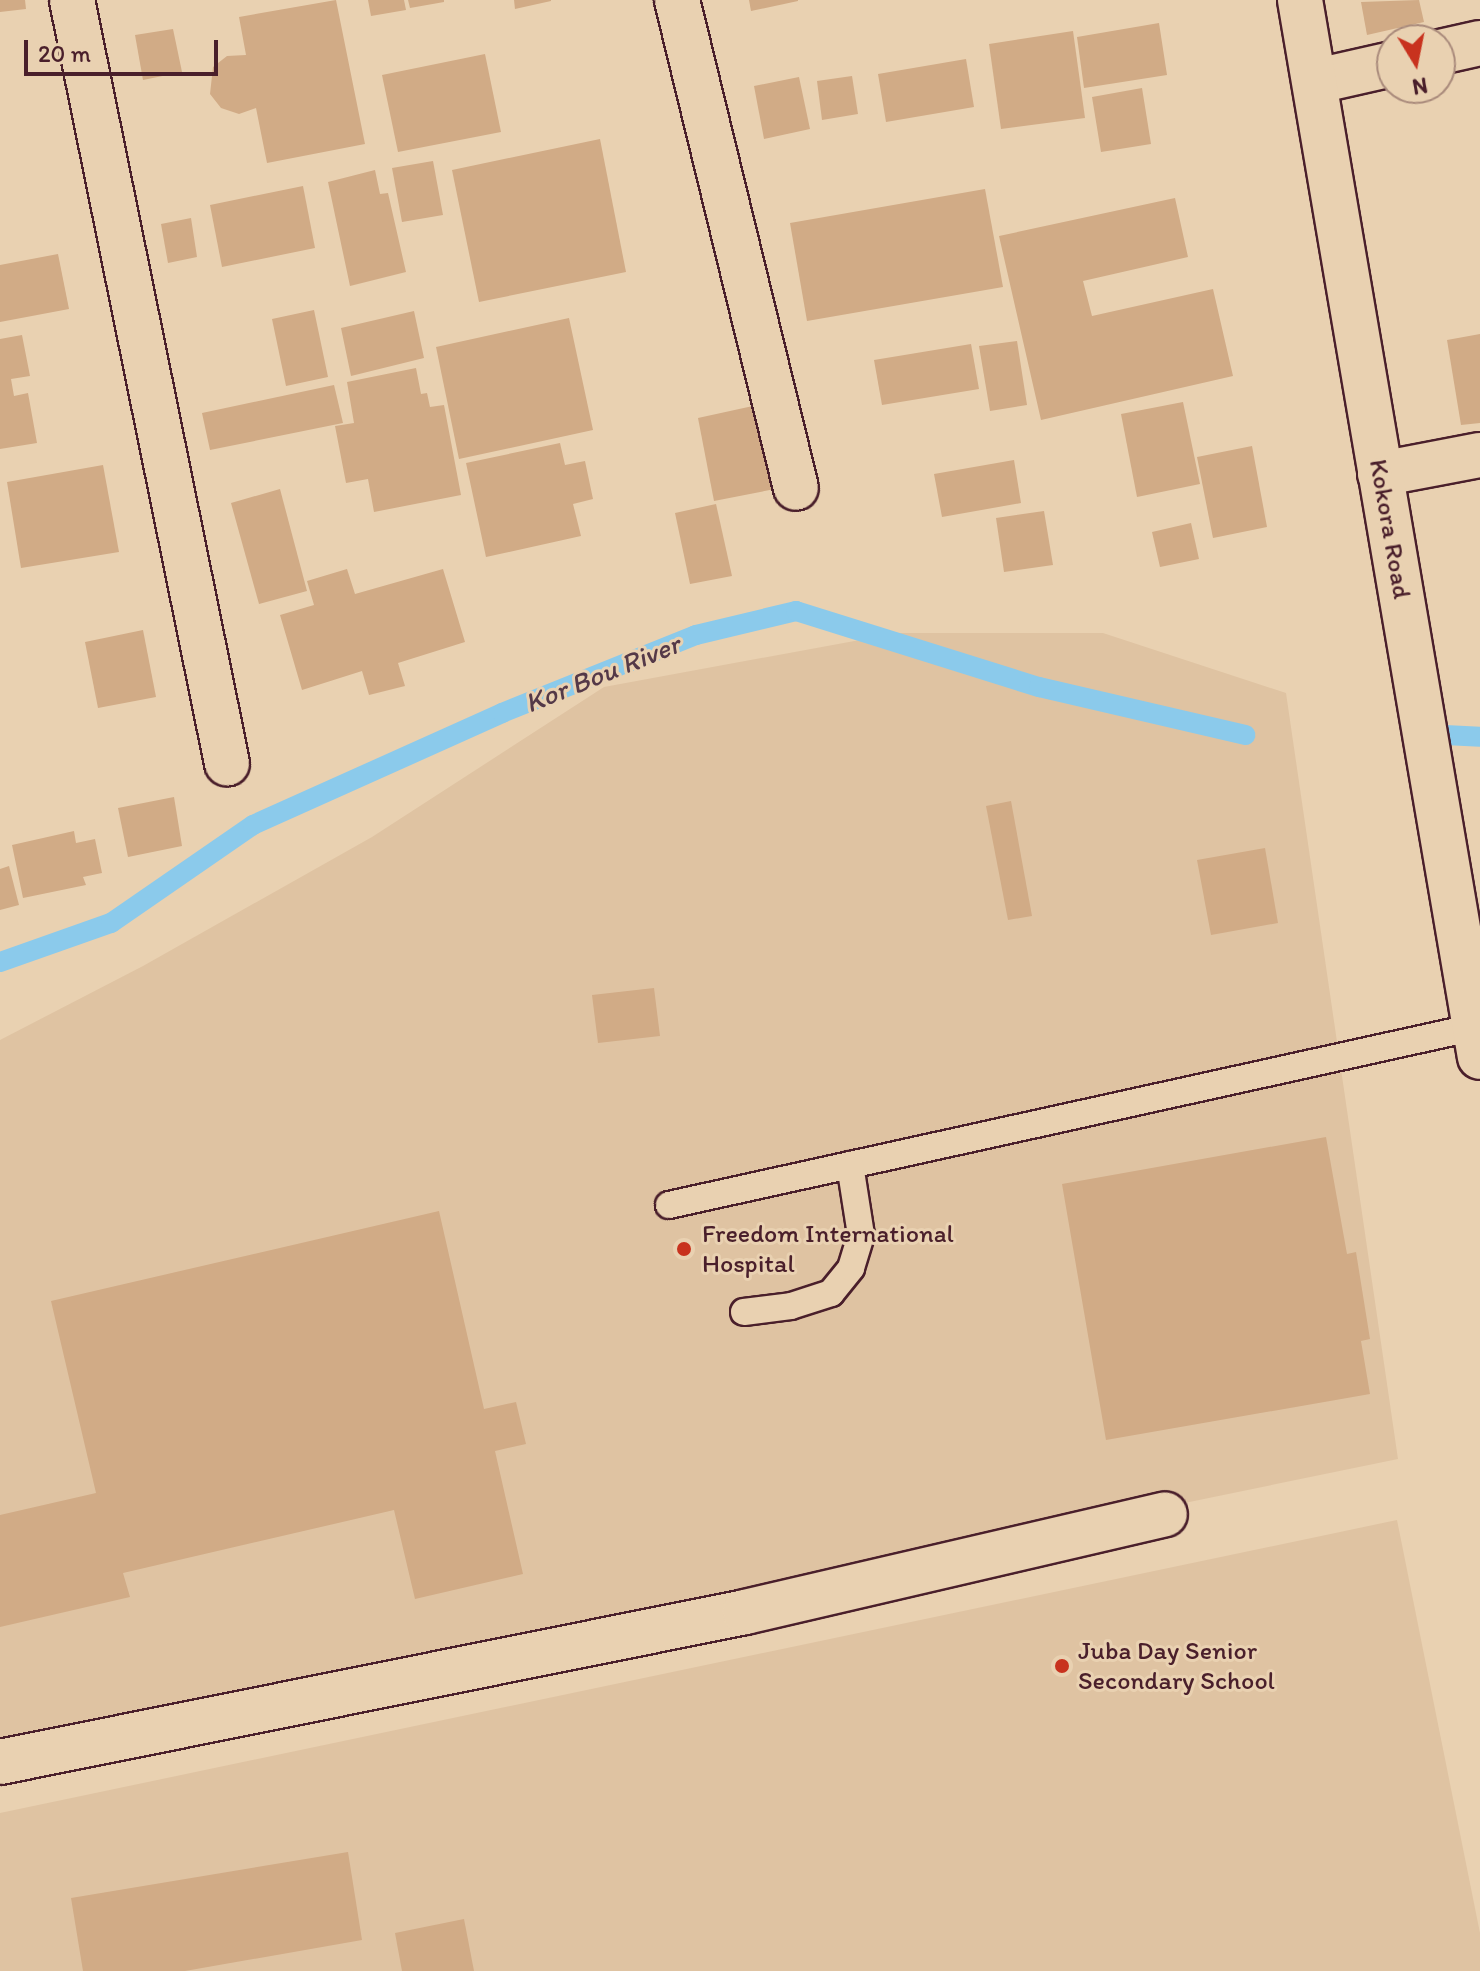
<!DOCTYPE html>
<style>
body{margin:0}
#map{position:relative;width:1480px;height:1971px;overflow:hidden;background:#e9d1b1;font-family:Itim,sans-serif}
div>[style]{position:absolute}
.built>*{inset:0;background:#dfc3a2}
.stream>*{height:20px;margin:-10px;padding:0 10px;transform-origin:10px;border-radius:10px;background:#8bcaeb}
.building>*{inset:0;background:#d1ab86}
.roads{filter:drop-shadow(2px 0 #4a1f2b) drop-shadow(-2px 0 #4a1f2b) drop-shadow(0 2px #4a1f2b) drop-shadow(0 -2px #4a1f2b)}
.service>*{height:26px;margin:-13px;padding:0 13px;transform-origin:13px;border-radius:13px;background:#e9d1b1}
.minor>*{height:44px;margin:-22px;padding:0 22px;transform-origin:22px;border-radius:22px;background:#e9d1b1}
.tertiary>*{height:44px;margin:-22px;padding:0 22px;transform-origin:22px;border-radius:22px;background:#e9d1b1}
.dots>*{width:22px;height:22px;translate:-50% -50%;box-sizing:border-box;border:4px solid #e9d1b1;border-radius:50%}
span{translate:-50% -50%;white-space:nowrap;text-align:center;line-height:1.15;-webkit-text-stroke:6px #e9d1b1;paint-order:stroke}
.street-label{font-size:26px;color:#4a1f2b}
.poi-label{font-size:26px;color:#4a1f2b}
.left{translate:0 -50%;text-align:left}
.water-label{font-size:28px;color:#543948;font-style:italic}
.north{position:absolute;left:1376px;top:24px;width:80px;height:80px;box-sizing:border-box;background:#e9d1b1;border:2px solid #a98a7b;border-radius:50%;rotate:170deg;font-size:22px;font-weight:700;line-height:32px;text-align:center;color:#4a1f2b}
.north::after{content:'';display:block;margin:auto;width:28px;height:36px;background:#c8321e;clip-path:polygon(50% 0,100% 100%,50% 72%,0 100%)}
.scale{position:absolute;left:24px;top:40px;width:194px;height:36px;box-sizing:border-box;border:4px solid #4a1f2b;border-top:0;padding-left:10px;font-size:24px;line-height:28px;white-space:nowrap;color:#4a1f2b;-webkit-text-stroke:6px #e9d1b1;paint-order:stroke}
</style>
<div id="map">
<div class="built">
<div style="clip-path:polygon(898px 633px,1103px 633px,1286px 693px,1398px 1459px,0 1747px,0 1040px,143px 966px,372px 837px,604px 687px)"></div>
<div style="clip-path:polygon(1397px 1520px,1480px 1933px,1480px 1971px,0 1971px,0 1813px)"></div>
</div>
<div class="stream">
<div style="left:1445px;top:735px;width:35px;rotate:3deg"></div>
<div style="left:0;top:962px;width:118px;rotate:-19.4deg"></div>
<div style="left:111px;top:923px;width:173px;rotate:-34.6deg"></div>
<div style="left:253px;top:825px;width:273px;rotate:-24.2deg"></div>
<div style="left:502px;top:713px;width:209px;rotate:-21.9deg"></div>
<div style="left:696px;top:635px;width:103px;rotate:-13.5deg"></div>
<div style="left:796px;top:611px;width:255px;rotate:17.4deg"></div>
<div style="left:1039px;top:687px;width:212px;rotate:13.1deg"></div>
</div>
<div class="building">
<div style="clip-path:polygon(0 0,25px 0,26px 9px,0 12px)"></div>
<div style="clip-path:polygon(336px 0,365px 144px,267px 163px,256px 108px,239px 114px,221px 108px,210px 94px,213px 67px,227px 56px,246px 55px,239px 17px)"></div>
<div style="clip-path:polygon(368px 0,404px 0,406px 10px,371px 16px)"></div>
<div style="clip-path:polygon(408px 0,444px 0,444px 2px,410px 8px)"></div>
<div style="clip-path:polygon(514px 0,551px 0,551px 1px,515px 9px)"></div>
<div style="clip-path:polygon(749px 0,798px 0,798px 1px,751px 11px)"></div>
<div style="clip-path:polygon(1419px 0,1424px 22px,1367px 35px,1361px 2px)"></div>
<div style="clip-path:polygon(1159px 23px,1167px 75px,1084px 88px,1077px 37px)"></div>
<div style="clip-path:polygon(173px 29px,182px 72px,143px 80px,135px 35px)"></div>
<div style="clip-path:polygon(1073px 31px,1085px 118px,1001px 129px,989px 44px)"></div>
<div style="clip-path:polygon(485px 54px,501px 132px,398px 152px,382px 75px)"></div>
<div style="clip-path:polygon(966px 59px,974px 107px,886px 122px,878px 74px)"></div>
<div style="clip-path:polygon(852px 76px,858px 114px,822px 120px,817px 81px)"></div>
<div style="clip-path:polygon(799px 77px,810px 129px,764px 139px,754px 86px)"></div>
<div style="clip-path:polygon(1142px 88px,1151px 144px,1101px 152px,1092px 97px)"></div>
<div style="clip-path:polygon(600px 139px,626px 272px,479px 302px,452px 170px)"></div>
<div style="clip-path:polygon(433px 161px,443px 215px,402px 222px,392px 168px)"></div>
<div style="clip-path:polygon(375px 170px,380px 194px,388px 193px,406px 272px,350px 286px,328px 182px)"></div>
<div style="clip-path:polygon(303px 186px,315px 248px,222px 267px,210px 205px)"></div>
<div style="clip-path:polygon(985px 189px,1003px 287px,807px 321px,790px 223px)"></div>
<div style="clip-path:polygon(1175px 198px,1188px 257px,1083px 281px,1092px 316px,1213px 289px,1233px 376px,1041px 420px,999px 236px)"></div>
<div style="clip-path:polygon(191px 218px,197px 257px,168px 263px,161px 224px)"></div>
<div style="clip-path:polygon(58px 254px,69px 309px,0 322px,0 265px)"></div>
<div style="clip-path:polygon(314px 310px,328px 377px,286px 386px,272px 319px)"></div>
<div style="clip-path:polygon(414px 311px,424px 358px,351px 376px,341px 328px)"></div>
<div style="clip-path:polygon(569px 318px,593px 430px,459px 459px,436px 347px)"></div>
<div style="clip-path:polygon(1480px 334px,1480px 423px,1461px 425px,1447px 340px)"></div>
<div style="clip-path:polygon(22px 335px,30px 376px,11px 379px,14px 396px,28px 393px,37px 443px,0 449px,0 339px)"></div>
<div style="clip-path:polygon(1017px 341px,1027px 405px,990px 411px,979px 346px)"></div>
<div style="clip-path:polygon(971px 344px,979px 389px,882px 405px,874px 360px)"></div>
<div style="clip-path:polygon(416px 368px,421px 394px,427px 393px,430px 407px,444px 405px,461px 495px,374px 512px,368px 479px,346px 483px,335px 426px,354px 423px,347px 382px)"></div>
<div style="clip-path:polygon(334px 385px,343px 423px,210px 450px,202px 413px)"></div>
<div style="clip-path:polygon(1183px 402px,1200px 484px,1137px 497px,1121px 414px)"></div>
<div style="clip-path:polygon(762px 404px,780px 488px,714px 501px,698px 418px)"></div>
<div style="clip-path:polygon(560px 443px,565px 465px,585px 461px,593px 499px,573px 504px,581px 536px,486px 557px,466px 463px)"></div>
<div style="clip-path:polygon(1252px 446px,1267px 527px,1213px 538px,1197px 457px)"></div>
<div style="clip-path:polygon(1014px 460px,1021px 503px,942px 517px,934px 474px)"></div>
<div style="clip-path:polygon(103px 465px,119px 552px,21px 568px,7px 482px)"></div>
<div style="clip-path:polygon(280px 489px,307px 591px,259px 604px,231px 503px)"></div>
<div style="clip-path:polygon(716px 504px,732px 576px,690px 584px,675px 513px)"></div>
<div style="clip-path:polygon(1044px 511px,1053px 565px,1004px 572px,996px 518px)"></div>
<div style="clip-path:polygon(1191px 523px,1199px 559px,1160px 567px,1152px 532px)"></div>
<div style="clip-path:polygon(347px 569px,355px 594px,443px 569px,465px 642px,398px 663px,405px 686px,369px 695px,362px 671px,302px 690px,280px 615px,314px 605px,307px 581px)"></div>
<div style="clip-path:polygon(143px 630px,156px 697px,98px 708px,85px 642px)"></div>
<div style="clip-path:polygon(174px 797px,182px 846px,128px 857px,118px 808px)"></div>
<div style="clip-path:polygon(1011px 801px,1032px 916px,1008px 920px,986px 806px)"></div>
<div style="clip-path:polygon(74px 831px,76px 843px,95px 839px,102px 873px,83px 877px,86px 885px,23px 898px,12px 845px)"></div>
<div style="clip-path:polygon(1265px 848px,1278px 923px,1211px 935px,1197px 860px)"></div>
<div style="clip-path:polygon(9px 866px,19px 905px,0 910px,0 869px)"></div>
<div style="clip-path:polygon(654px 988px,660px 1036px,598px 1043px,592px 995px)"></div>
<div style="clip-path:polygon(1326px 1137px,1347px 1254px,1356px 1252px,1370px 1339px,1361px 1341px,1370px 1394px,1106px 1440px,1062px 1184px)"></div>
<div style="clip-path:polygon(439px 1211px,484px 1409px,516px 1402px,526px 1444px,495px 1451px,523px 1574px,415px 1599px,394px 1510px,123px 1573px,130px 1597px,0 1627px,0 1515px,96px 1493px,51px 1301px)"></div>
<div style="clip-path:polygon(348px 1852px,362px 1940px,185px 1971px,83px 1971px,71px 1898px)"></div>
<div style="clip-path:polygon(464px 1919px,474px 1971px,402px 1971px,395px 1933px)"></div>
</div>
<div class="roads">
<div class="service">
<div style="left:669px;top:1205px;width:825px;rotate:-12.45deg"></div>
<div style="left:744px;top:1312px;width:47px;rotate:-7.3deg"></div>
<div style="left:791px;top:1306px;width:42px;rotate:-18deg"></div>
<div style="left:831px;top:1293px;width:32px;rotate:-51deg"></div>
<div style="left:851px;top:1268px;width:34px;rotate:-73deg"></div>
<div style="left:861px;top:1235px;width:71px;rotate:-98.9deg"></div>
</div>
<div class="minor">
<div style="left:72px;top:0;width:779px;rotate:78.52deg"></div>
<div style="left:677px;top:0;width:502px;rotate:76.3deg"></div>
<div style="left:1440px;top:52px;width:41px;rotate:-12.7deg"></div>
<div style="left:1317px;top:81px;width:77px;rotate:-12.8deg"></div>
<div style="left:1380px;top:474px;width:102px;rotate:-10.8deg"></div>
<div style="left:0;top:1762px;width:760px;rotate:-11.38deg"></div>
<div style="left:745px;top:1612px;width:431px;rotate:-13.1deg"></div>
</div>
<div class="tertiary">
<div style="left:1300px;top:0;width:1072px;rotate:80.34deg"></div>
</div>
</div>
<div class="dots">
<div style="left:684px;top:1249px;background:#c8321e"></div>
<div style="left:1062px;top:1666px;background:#c8321e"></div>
</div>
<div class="street-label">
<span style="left:1390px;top:529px;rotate:80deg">Kokora Road</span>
</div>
<div class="poi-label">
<span class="left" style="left:702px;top:1249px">Freedom International<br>Hospital</span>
<span class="left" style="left:1078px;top:1666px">Juba Day Senior<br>Secondary School</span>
</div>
<div class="water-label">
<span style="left:602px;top:673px;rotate:-22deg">Kor Bou River</span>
</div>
<div class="north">N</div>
<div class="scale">20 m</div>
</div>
